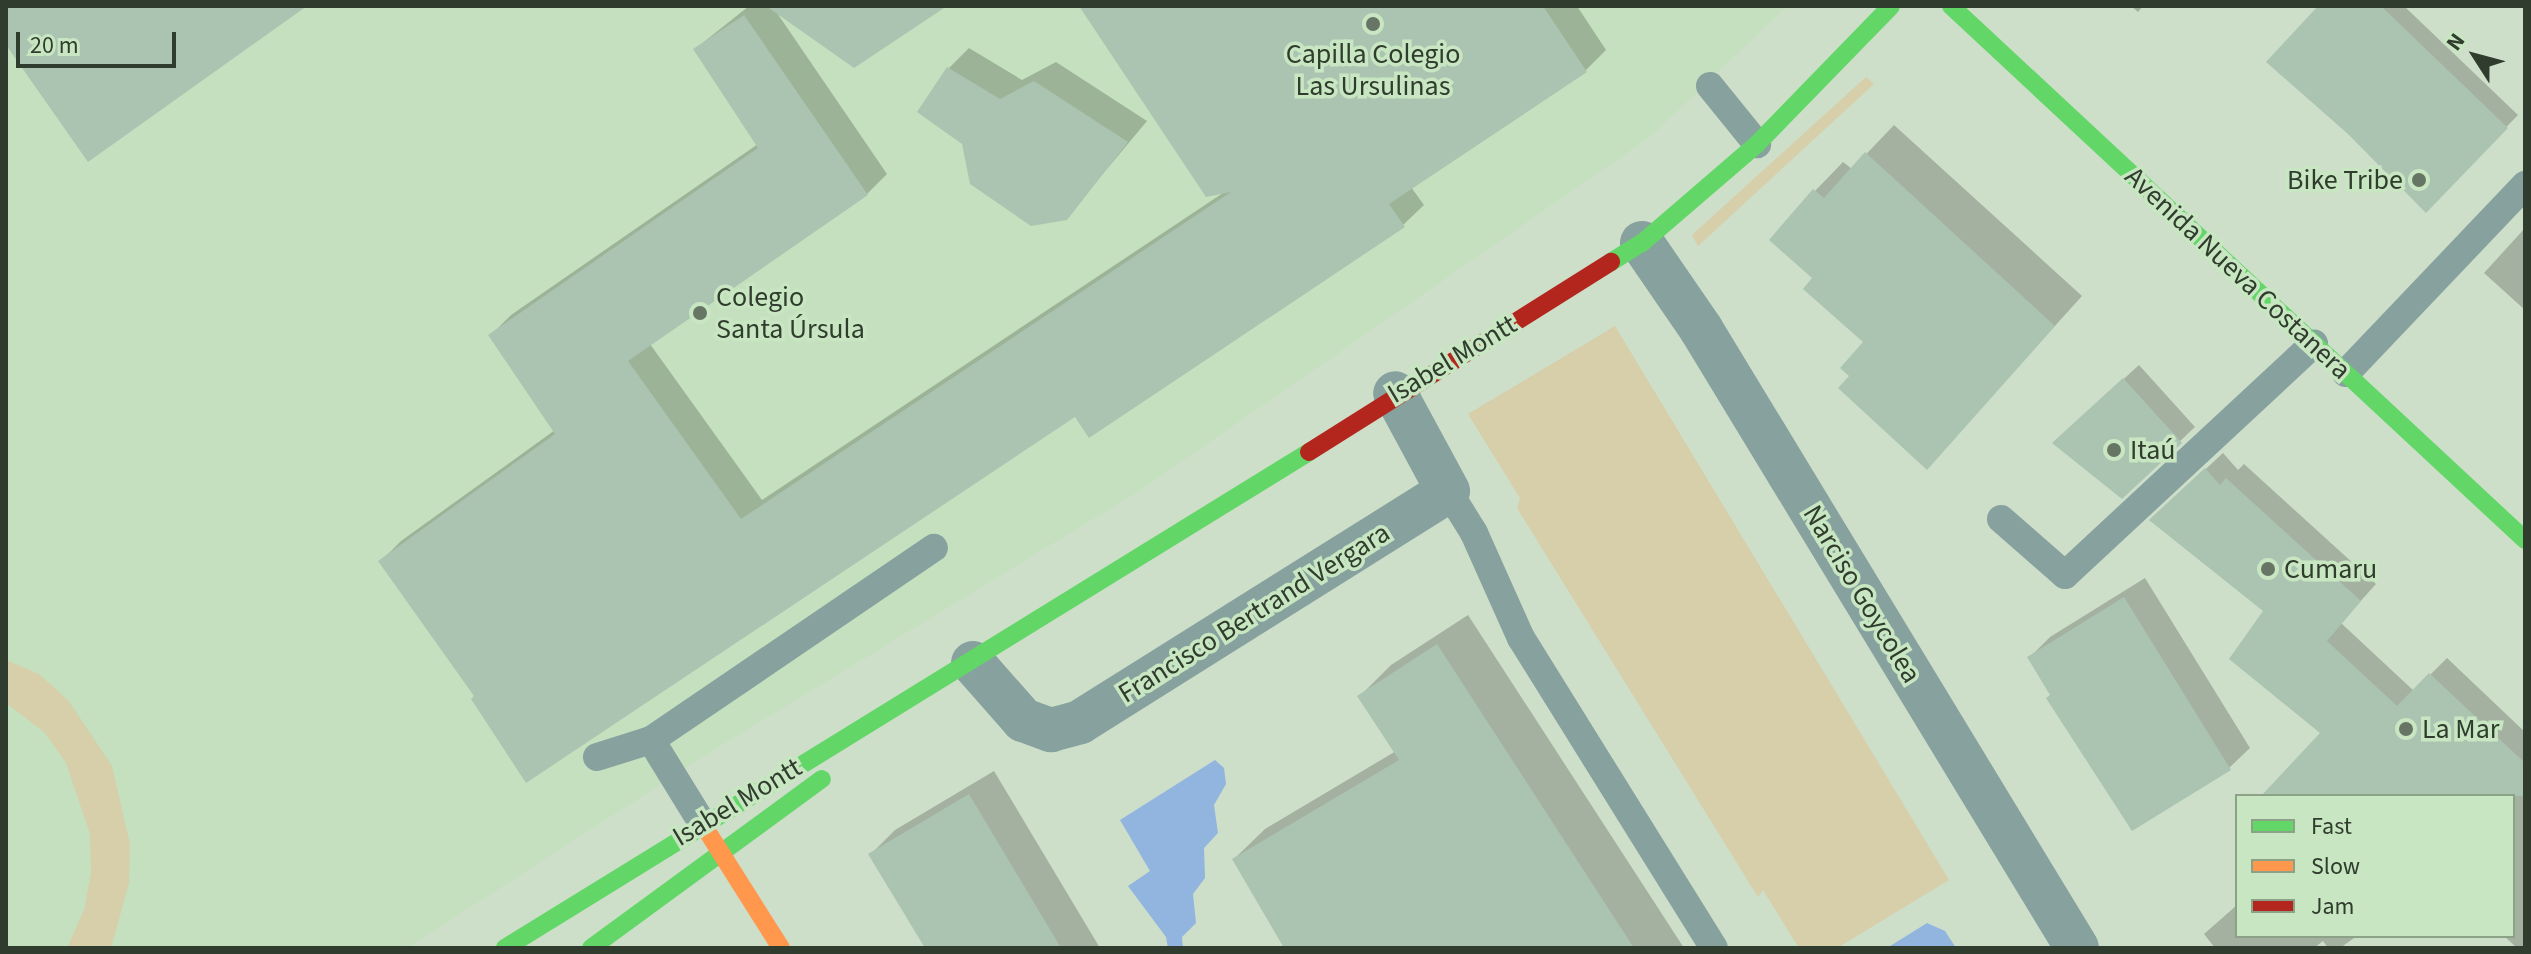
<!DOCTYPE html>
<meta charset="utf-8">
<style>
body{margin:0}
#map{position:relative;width:2531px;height:954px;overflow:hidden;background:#cddec9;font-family:"Source Sans 3",sans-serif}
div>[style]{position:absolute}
.built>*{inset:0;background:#c4e0be}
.green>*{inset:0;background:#d7ceaa}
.water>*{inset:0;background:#92b5e0}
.shadow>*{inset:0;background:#0003}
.building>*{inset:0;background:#aac4b1}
.lane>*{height:28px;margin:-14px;padding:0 14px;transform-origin:14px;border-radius:14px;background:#86a19e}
.street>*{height:44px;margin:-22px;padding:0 22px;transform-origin:22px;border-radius:22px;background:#86a19e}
.fast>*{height:18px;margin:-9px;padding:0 9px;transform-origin:9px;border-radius:9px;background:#63d668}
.slow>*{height:18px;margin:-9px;padding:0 9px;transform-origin:9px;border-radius:9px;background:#ff974d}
.jam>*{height:18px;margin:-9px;padding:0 9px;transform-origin:9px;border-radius:9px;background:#b3261e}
.dots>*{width:22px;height:22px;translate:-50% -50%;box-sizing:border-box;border:4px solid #c7e6c1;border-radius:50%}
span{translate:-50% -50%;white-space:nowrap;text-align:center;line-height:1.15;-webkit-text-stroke:7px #c7e6c1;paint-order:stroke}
.poi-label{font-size:28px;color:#303c2d}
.right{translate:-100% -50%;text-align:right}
.left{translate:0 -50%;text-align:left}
.street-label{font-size:28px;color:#303c2d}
.frame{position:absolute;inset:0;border:8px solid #303c2d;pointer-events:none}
.legend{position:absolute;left:2235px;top:794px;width:280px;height:144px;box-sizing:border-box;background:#c7e6c1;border:2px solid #8ba286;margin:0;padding:10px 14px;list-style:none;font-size:24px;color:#303c2d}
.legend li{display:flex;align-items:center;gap:16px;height:40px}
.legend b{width:40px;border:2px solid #8ba286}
.north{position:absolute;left:2435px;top:16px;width:80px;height:80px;-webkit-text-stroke:6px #c7e6c1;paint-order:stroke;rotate:306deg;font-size:22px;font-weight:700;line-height:32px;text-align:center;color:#303c2d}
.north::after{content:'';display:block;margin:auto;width:28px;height:36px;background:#303c2d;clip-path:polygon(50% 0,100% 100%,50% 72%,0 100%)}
.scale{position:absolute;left:16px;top:32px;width:160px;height:36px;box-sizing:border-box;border:4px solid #303c2d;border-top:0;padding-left:10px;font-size:24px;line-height:28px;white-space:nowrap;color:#303c2d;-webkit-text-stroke:6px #c7e6c1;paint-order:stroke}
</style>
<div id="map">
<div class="built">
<div style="clip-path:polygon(6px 6px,1783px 6px,1785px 8px,1651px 136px,1139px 491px,715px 749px,407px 948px,6px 948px)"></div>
</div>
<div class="green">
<div style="clip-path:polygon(1866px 77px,1874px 84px,1698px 246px,1692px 235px)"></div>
<div style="clip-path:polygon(1615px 326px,1949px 880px,1837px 948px,1799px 948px,1763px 890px,1758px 897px,1517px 508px,1520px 498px,1468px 414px)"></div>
<div style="clip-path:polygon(6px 660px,39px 674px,68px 700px,112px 766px,130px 844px,129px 883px,111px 948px,67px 948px,84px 910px,91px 873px,90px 834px,66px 763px,45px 733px,6px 703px)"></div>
</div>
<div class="water">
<div style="clip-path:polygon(1215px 760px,1224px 768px,1226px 784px,1214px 805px,1218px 833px,1204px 848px,1205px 878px,1193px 894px,1196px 923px,1182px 937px,1183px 948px,1168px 948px,1166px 937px,1128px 886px,1150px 871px,1120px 820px)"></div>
<div style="clip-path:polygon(1927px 923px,1945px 931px,1956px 948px,1887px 948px)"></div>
</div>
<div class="shadow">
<div style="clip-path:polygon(749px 6px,943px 6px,775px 10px,887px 174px,867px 194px,650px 344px,762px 500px,1226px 191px,1082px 6px,1577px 6px,1606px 50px,1586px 70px,1411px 187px,1424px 205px,1403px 225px,1075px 414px,477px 696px,380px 562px,401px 541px,555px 430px,491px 335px,511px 315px,758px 144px,695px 49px)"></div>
<div style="clip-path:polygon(2131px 6px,2143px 6px,2138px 12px)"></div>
<div style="clip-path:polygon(2321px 6px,2404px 6px,2518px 115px,2426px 210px)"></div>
<div style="clip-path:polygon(969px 48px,1022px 80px,1056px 62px,1147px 121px,1066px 218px,949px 68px)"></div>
<div style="clip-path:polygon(1894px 125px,2082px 296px,1927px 467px,1852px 376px,1866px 342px,1815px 278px,1815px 191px,1843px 162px,1852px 169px)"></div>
<div style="clip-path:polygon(2525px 228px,2525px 310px,2484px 273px)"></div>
<div style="clip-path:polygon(2139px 365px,2195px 427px,2122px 496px,2069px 429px)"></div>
<div style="clip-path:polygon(2223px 453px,2238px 470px,2244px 464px,2376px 584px,2341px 623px,2414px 691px,2447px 658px,2525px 732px,2525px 948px,2517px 948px,2504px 936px,2513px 936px,2513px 796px,2264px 796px,2323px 733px,2266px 611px,2168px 504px)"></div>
<div style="clip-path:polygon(2145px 578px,2250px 748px,2229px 768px,2052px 695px,2030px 657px,2050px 637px)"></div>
<div style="clip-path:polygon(1468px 615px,1684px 948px,1286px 948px,1234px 859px,1265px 829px,1396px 751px,1360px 696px,1391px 665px)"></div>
<div style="clip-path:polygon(994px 771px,1100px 948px,928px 948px,871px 854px,895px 830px)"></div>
<div style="clip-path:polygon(2237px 905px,2237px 936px,2357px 936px,2340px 948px,2328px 948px,2323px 941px,2314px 948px,2215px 948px,2204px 934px)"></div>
</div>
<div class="building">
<div style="clip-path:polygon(6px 6px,307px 6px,88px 162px,6px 45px)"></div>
<div style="clip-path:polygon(766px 6px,947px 6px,854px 68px)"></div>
<div style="clip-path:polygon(1079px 6px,1543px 6px,1587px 72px,1389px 204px,1405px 227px,1089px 438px,1075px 417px,526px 783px,471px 699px,474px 696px,378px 561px,555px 434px,488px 335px,758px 148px,693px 49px,744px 15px,868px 195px,628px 361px,741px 519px,1231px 192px,1206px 197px)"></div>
<div style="clip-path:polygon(2318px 6px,2381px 6px,2508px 128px,2426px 213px,2348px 134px,2266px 62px)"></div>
<div style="clip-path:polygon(947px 67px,1000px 99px,1034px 81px,1128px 142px,1067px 220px,1031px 226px,970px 184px,962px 144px,917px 112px)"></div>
<div style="clip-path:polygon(1865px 152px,2055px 326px,1927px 470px,1838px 388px,1849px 376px,1840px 368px,1863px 342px,1803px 289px,1812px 278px,1769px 240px,1813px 189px,1824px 198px)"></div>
<div style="clip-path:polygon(2123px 378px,2182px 443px,2122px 499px,2052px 443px)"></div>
<div style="clip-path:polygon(2205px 468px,2220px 485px,2226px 478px,2361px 601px,2327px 641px,2397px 706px,2429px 673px,2525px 763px,2525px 796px,2261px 796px,2320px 733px,2229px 659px,2263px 611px,2149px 520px)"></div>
<div style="clip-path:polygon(2124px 597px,2231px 770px,2132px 831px,2046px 698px,2050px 695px,2027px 657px)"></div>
<div style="clip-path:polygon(1437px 644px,1634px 948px,1284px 948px,1232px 859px,1399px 760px,1357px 696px)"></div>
<div style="clip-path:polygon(969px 794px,1033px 901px,1061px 948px,925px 948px,868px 854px)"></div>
</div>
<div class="lane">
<div style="left:1710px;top:86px;width:75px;rotate:51deg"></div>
<div style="left:2346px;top:373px;width:260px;rotate:-46.4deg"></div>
<div style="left:1448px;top:491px;width:49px;rotate:58.2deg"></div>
<div style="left:1474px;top:533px;width:115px;rotate:65.9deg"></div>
<div style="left:1521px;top:638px;width:365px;rotate:58.1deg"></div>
<div style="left:2001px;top:519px;width:85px;rotate:41.2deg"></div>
<div style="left:2065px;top:575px;width:340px;rotate:-42.9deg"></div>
<div style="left:651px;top:740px;width:342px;rotate:-34.2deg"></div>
<div style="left:597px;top:757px;width:57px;rotate:-17.5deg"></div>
<div style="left:651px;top:740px;width:97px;rotate:58.4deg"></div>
</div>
<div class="street">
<div style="left:1642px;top:243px;width:104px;rotate:55.5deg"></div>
<div style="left:1701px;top:329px;width:724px;rotate:58.72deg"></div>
<div style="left:973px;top:663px;width:76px;rotate:48.7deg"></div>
<div style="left:1023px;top:720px;width:30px;rotate:20deg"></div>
<div style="left:1051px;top:730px;width:30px;rotate:-15deg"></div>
<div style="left:1080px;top:722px;width:434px;rotate:-32.1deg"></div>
<div style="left:1448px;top:491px;width:111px;rotate:-118.4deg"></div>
</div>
<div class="fast">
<div style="left:1951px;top:6px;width:784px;rotate:42.93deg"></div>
<div style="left:1611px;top:262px;width:36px;rotate:-32deg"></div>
<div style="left:1642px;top:243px;width:152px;rotate:-40.7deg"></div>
<div style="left:1757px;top:144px;width:192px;rotate:-45.8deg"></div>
<div style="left:505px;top:948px;width:945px;rotate:-31.67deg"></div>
<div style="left:591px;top:948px;width:286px;rotate:-36.2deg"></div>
</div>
<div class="slow">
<div style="left:707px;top:831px;width:138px;rotate:57.7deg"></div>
</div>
<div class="jam">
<div style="left:1309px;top:452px;width:357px;rotate:-32.2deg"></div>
</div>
<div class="dots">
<div style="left:1373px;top:24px;background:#677564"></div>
<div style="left:2419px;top:180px;background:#677564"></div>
<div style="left:700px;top:313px;background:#677564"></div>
<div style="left:2114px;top:450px;background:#677564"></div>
<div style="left:2268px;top:569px;background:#677564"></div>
<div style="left:2406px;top:729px;background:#677564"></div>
</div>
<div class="poi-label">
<span style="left:1373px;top:70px">Capilla Colegio<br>Las Ursulinas</span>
<span class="right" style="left:2403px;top:180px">Bike Tribe</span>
<span class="left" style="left:716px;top:313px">Colegio<br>Santa Úrsula</span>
<span class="left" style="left:2130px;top:450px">Itaú</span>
<span class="left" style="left:2284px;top:569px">Cumaru</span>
<span class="left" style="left:2422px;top:729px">La Mar</span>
</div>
<div class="street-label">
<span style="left:2238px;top:273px;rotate:43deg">Avenida Nueva Costanera</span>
<span style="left:1452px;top:359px;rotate:-31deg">Isabel Montt</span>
<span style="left:1862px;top:594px;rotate:59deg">Narciso Goycolea</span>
<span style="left:1254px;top:613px;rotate:-32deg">Francisco Bertrand Vergara</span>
<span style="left:737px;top:802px;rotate:-31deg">Isabel Montt</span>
</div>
<div class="frame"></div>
<ul class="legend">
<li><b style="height:10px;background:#63d668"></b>Fast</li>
<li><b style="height:10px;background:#ff974d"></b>Slow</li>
<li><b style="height:10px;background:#b3261e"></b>Jam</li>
</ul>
<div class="north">N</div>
<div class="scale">20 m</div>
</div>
